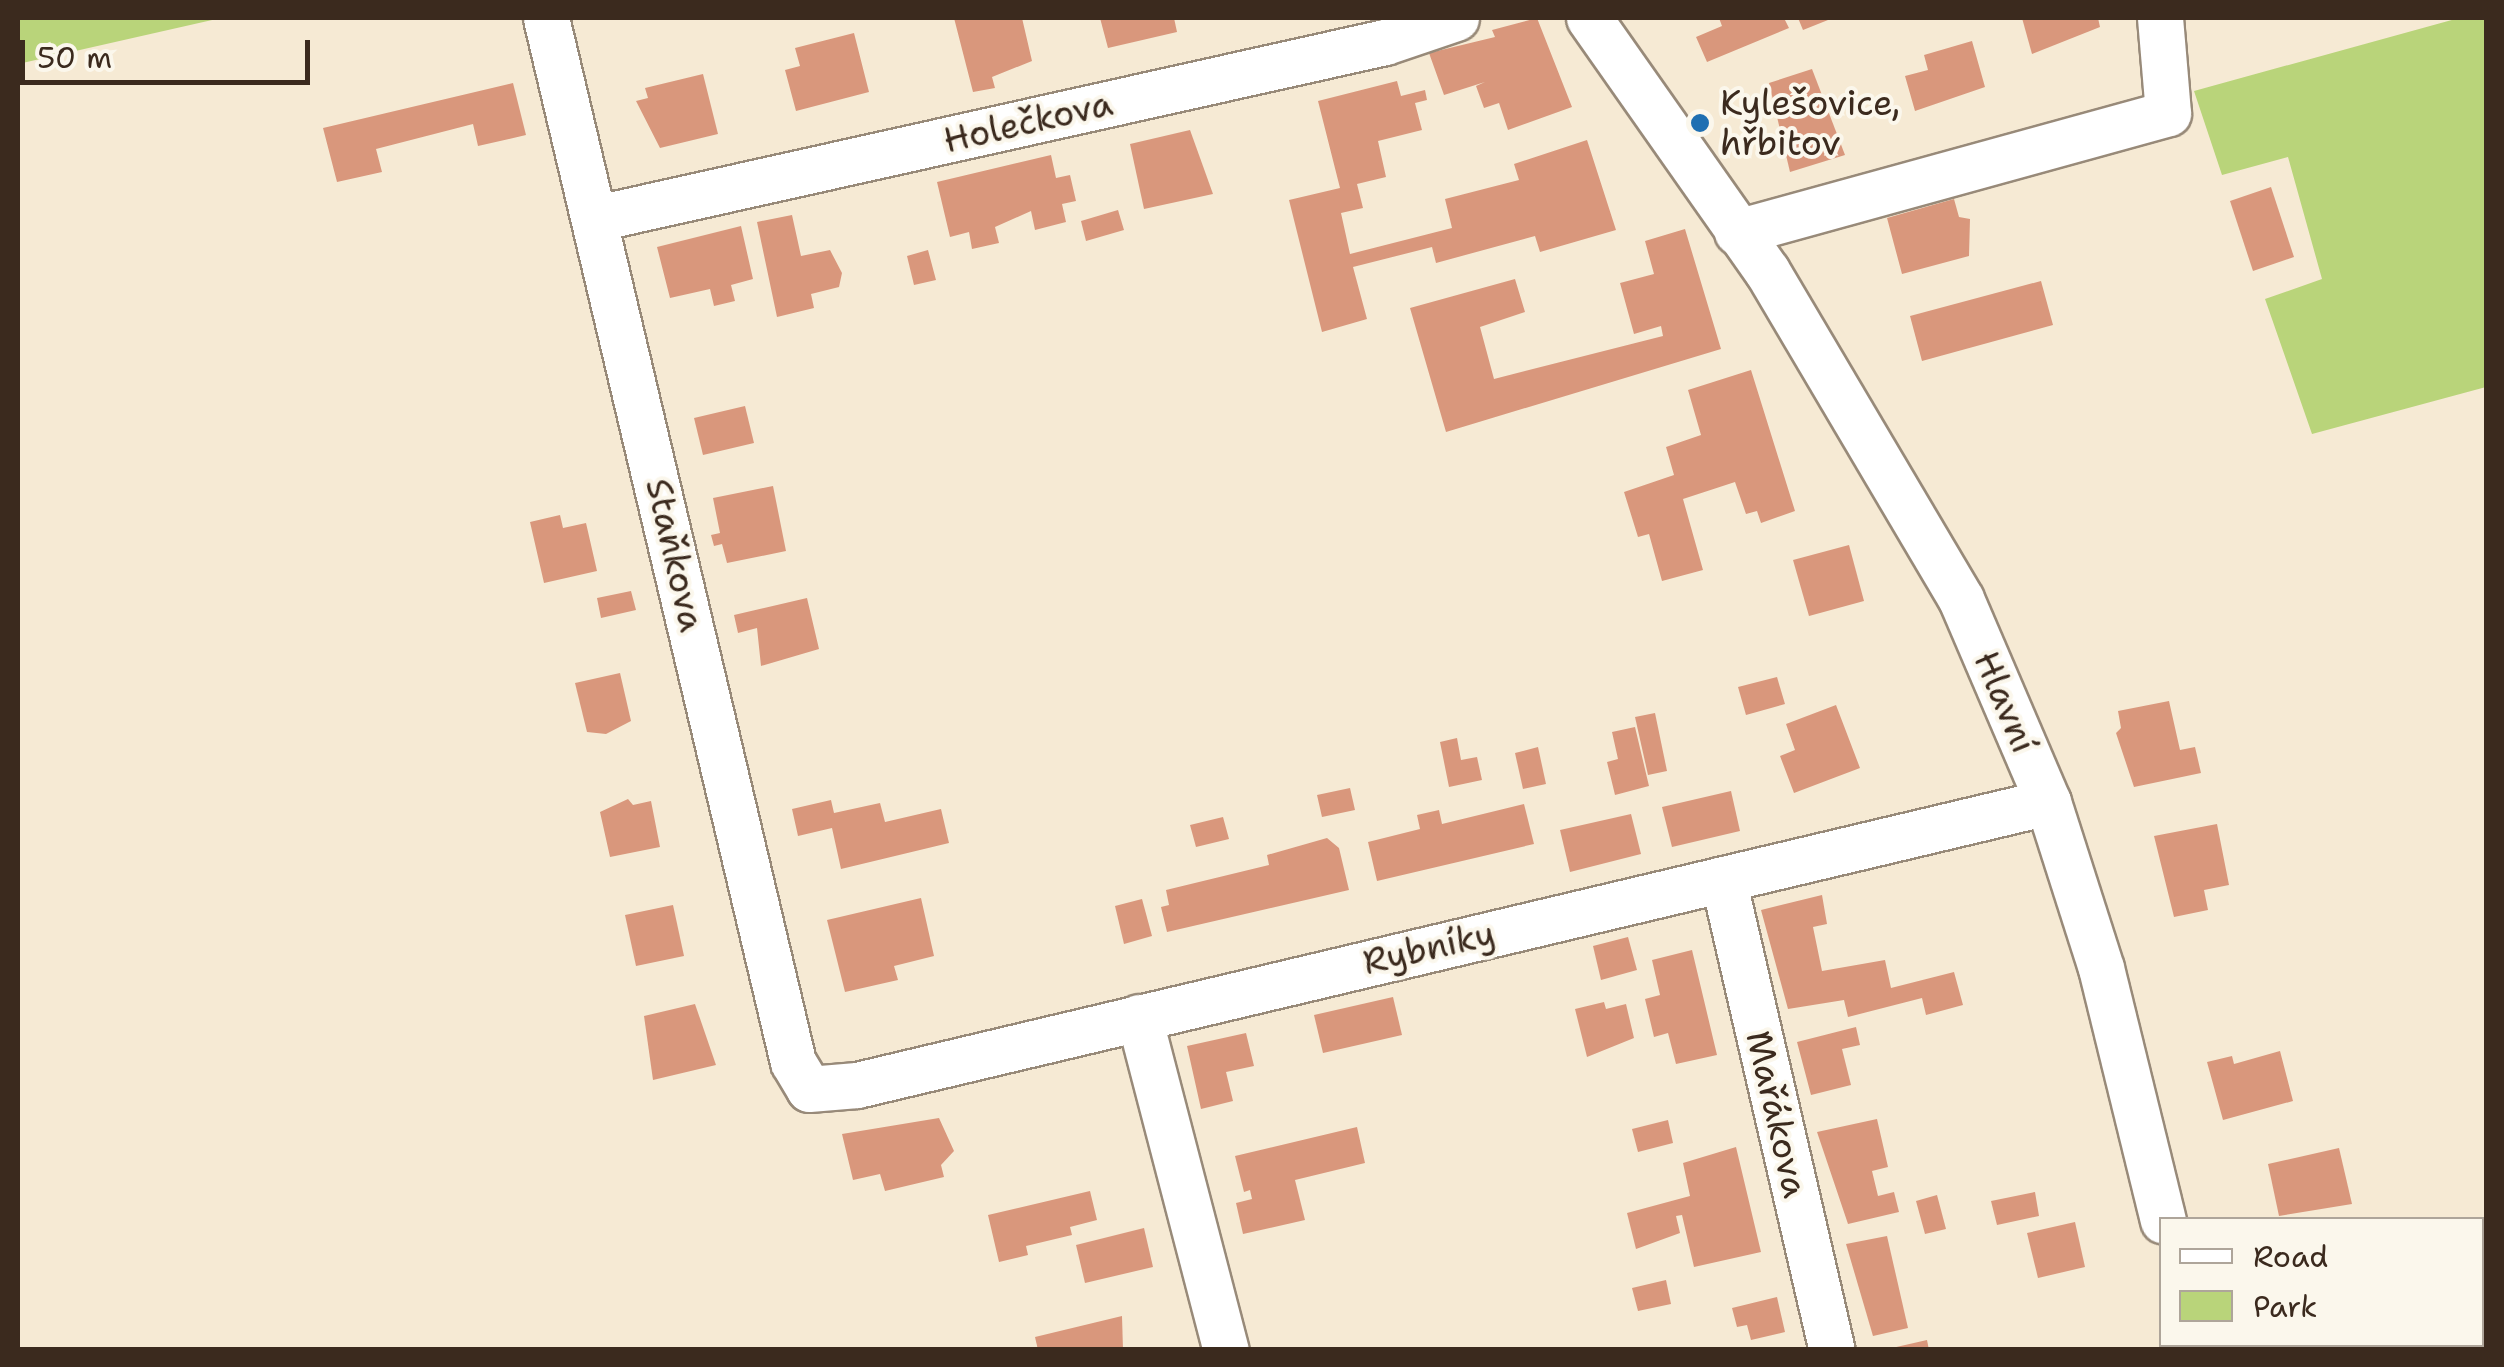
<!DOCTYPE html>
<meta charset="utf-8">
<style>
body{margin:0}
#map{position:relative;width:2504px;height:1367px;overflow:hidden;background:#f6ead4;font-family:"Shantell Sans",sans-serif}
div>[style]{position:absolute}
.green>*{inset:0;background:#b9d47a}
.building>*{inset:0;background:#d9977c}
.roads{filter:drop-shadow(2px 0 #988a79) drop-shadow(-2px 0 #988a79) drop-shadow(0 2px #988a79) drop-shadow(0 -2px #988a79)}
.street>*{height:45px;margin:-22.5px;padding:0 22.5px;transform-origin:22.5px;border-radius:22.5px;background:#fff}
.dots>*{width:28px;height:28px;translate:-50% -50%;box-sizing:border-box;border:5px solid #fbf7ec;border-radius:50%}
span{translate:-50% -50%;white-space:nowrap;text-align:center;line-height:1.15;-webkit-text-stroke:8px #fbf7ec;paint-order:stroke}
.poi-label{font-size:35px;color:#3b2a1e}
.left{translate:0 -50%;text-align:left}
.street-label{font-size:35px;color:#3b2a1e}
.frame{position:absolute;inset:0;border:20px solid #3b2a1e;pointer-events:none}
.legend{position:absolute;left:2159px;top:1217px;width:325px;height:130px;box-sizing:border-box;background:#fbf7ec;border:2px solid #aea59a;margin:0;padding:12px 18px;list-style:none;font-size:30px;color:#3b2a1e}
.legend li{display:flex;align-items:center;gap:20px;height:50px}
.legend b{width:50px;border:2px solid #aea59a}
.scale{position:absolute;left:20px;top:40px;width:290px;height:45px;box-sizing:border-box;border:5px solid #3b2a1e;border-top:0;padding-left:12px;font-size:30px;line-height:35px;white-space:nowrap;color:#3b2a1e;-webkit-text-stroke:8px #fbf7ec;paint-order:stroke}
</style>
<div id="map">
<div class="green">
<div style="clip-path:polygon(18px 18px,221px 18px,18px 64px)"></div>
<div style="clip-path:polygon(2459px 18px,2486px 18px,2486px 387px,2312px 434px,2265px 299px,2322px 279px,2288px 157px,2222px 175px,2194px 91px)"></div>
</div>
<div class="building">
<div style="clip-path:polygon(954px 18px,1022px 18px,1032px 61px,992px 77px,995px 88px,973px 92px)"></div>
<div style="clip-path:polygon(1100px 18px,1174px 18px,1177px 32px,1108px 48px)"></div>
<div style="clip-path:polygon(1537px 18px,1572px 107px,1508px 130px,1499px 103px,1484px 108px,1476px 86px,1485px 82px,1444px 95px,1429px 53px,1495px 37px,1492px 30px)"></div>
<div style="clip-path:polygon(1719px 18px,1784px 18px,1789px 28px,1707px 62px,1696px 37px,1722px 26px)"></div>
<div style="clip-path:polygon(1798px 18px,1833px 18px,1803px 30px)"></div>
<div style="clip-path:polygon(2022px 18px,2098px 18px,2100px 27px,2032px 54px)"></div>
<div style="clip-path:polygon(854px 33px,869px 92px,796px 111px,785px 70px,800px 66px,795px 48px)"></div>
<div style="clip-path:polygon(1972px 41px,1985px 87px,1915px 111px,1905px 76px,1928px 70px,1924px 55px)"></div>
<div style="clip-path:polygon(1812px 69px,1845px 155px,1790px 172px,1769px 83px)"></div>
<div style="clip-path:polygon(703px 74px,718px 134px,660px 148px,636px 101px,648px 98px,645px 88px)"></div>
<div style="clip-path:polygon(1397px 81px,1401px 96px,1425px 90px,1427px 100px,1415px 103px,1422px 130px,1378px 141px,1386px 177px,1357px 184px,1363px 208px,1341px 213px,1350px 254px,1452px 228px,1445px 199px,1519px 180px,1514px 164px,1587px 140px,1616px 230px,1540px 252px,1535px 236px,1436px 263px,1432px 247px,1353px 267px,1367px 319px,1322px 332px,1289px 200px,1340px 188px,1318px 101px)"></div>
<div style="clip-path:polygon(513px 83px,526px 135px,478px 146px,473px 124px,376px 149px,382px 172px,337px 182px,323px 128px)"></div>
<div style="clip-path:polygon(1190px 130px,1213px 194px,1144px 209px,1130px 144px)"></div>
<div style="clip-path:polygon(1051px 155px,1056px 178px,1070px 175px,1076px 201px,1062px 204px,1066px 222px,1035px 230px,1031px 211px,995px 227px,999px 243px,972px 249px,969px 232px,950px 237px,937px 182px)"></div>
<div style="clip-path:polygon(2271px 187px,2294px 257px,2253px 271px,2230px 201px)"></div>
<div style="clip-path:polygon(1954px 199px,1959px 217px,1970px 219px,1969px 256px,1902px 274px,1887px 218px)"></div>
<div style="clip-path:polygon(1118px 210px,1124px 230px,1086px 241px,1081px 221px)"></div>
<div style="clip-path:polygon(792px 215px,801px 256px,830px 250px,842px 273px,839px 287px,811px 294px,814px 308px,777px 317px,757px 222px)"></div>
<div style="clip-path:polygon(741px 226px,753px 279px,731px 285px,735px 301px,714px 306px,710px 289px,670px 298px,657px 247px)"></div>
<div style="clip-path:polygon(1685px 229px,1721px 349px,1446px 432px,1410px 308px,1515px 279px,1525px 312px,1480px 327px,1494px 379px,1663px 336px,1661px 326px,1634px 334px,1620px 283px,1654px 274px,1645px 241px)"></div>
<div style="clip-path:polygon(928px 250px,936px 280px,914px 285px,907px 256px)"></div>
<div style="clip-path:polygon(2041px 281px,2053px 325px,1922px 361px,1910px 316px)"></div>
<div style="clip-path:polygon(1751px 370px,1795px 511px,1761px 523px,1757px 511px,1746px 514px,1735px 482px,1683px 499px,1703px 570px,1662px 581px,1649px 534px,1638px 537px,1624px 492px,1674px 475px,1666px 447px,1701px 435px,1688px 390px)"></div>
<div style="clip-path:polygon(745px 406px,754px 443px,703px 455px,694px 418px)"></div>
<div style="clip-path:polygon(773px 486px,786px 551px,727px 563px,722px 544px,714px 546px,711px 535px,720px 533px,713px 498px)"></div>
<div style="clip-path:polygon(560px 515px,563px 528px,586px 523px,597px 571px,544px 583px,530px 522px)"></div>
<div style="clip-path:polygon(1849px 545px,1864px 601px,1809px 616px,1793px 560px)"></div>
<div style="clip-path:polygon(631px 591px,636px 610px,601px 618px,597px 598px)"></div>
<div style="clip-path:polygon(807px 598px,819px 649px,761px 666px,757px 628px,738px 633px,734px 615px)"></div>
<div style="clip-path:polygon(620px 673px,631px 721px,606px 734px,587px 732px,575px 683px)"></div>
<div style="clip-path:polygon(1777px 677px,1785px 704px,1746px 715px,1738px 687px)"></div>
<div style="clip-path:polygon(2169px 701px,2180px 750px,2195px 747px,2201px 773px,2134px 787px,2116px 733px,2121px 728px,2118px 711px)"></div>
<div style="clip-path:polygon(1836px 705px,1860px 768px,1794px 793px,1780px 756px,1795px 750px,1786px 724px)"></div>
<div style="clip-path:polygon(1655px 713px,1667px 771px,1648px 775px,1635px 717px)"></div>
<div style="clip-path:polygon(1635px 727px,1649px 786px,1615px 795px,1607px 762px,1618px 759px,1612px 732px)"></div>
<div style="clip-path:polygon(1457px 738px,1461px 760px,1477px 757px,1482px 780px,1449px 787px,1440px 742px)"></div>
<div style="clip-path:polygon(1538px 747px,1546px 784px,1523px 789px,1515px 753px)"></div>
<div style="clip-path:polygon(1350px 788px,1355px 810px,1322px 817px,1317px 795px)"></div>
<div style="clip-path:polygon(1731px 791px,1740px 831px,1672px 847px,1662px 807px)"></div>
<div style="clip-path:polygon(628px 799px,633px 805px,651px 801px,660px 847px,610px 857px,600px 812px)"></div>
<div style="clip-path:polygon(831px 800px,834px 813px,880px 803px,885px 822px,941px 809px,949px 843px,841px 869px,832px 828px,798px 836px,792px 809px)"></div>
<div style="clip-path:polygon(1524px 804px,1534px 844px,1377px 881px,1368px 842px,1420px 829px,1417px 815px,1439px 810px,1442px 824px)"></div>
<div style="clip-path:polygon(1631px 814px,1641px 854px,1570px 872px,1560px 830px)"></div>
<div style="clip-path:polygon(1223px 817px,1229px 839px,1196px 847px,1190px 825px)"></div>
<div style="clip-path:polygon(2217px 824px,2229px 885px,2204px 890px,2208px 910px,2174px 917px,2154px 836px)"></div>
<div style="clip-path:polygon(1327px 838px,1339px 848px,1349px 890px,1167px 932px,1161px 907px,1169px 905px,1166px 890px,1269px 865px,1267px 855px)"></div>
<div style="clip-path:polygon(1822px 895px,1827px 924px,1813px 927px,1822px 971px,1885px 960px,1891px 988px,1954px 972px,1963px 1005px,1926px 1015px,1922px 998px,1848px 1017px,1844px 1000px,1788px 1009px,1761px 910px)"></div>
<div style="clip-path:polygon(921px 898px,934px 956px,894px 966px,898px 980px,845px 992px,827px 920px)"></div>
<div style="clip-path:polygon(1142px 899px,1152px 936px,1124px 944px,1115px 906px)"></div>
<div style="clip-path:polygon(673px 905px,684px 956px,636px 966px,625px 915px)"></div>
<div style="clip-path:polygon(1628px 937px,1637px 970px,1601px 980px,1593px 946px)"></div>
<div style="clip-path:polygon(1692px 950px,1717px 1055px,1676px 1064px,1668px 1033px,1654px 1037px,1645px 999px,1660px 995px,1652px 960px)"></div>
<div style="clip-path:polygon(1393px 997px,1402px 1035px,1323px 1053px,1314px 1015px)"></div>
<div style="clip-path:polygon(1604px 1002px,1606px 1009px,1626px 1004px,1634px 1038px,1587px 1057px,1575px 1009px)"></div>
<div style="clip-path:polygon(695px 1004px,716px 1065px,653px 1080px,644px 1016px)"></div>
<div style="clip-path:polygon(1856px 1027px,1860px 1045px,1842px 1049px,1851px 1085px,1811px 1095px,1797px 1042px)"></div>
<div style="clip-path:polygon(1246px 1033px,1254px 1066px,1226px 1072px,1233px 1101px,1201px 1109px,1187px 1046px)"></div>
<div style="clip-path:polygon(2280px 1051px,2293px 1101px,2223px 1120px,2207px 1062px,2232px 1056px,2234px 1064px)"></div>
<div style="clip-path:polygon(939px 1118px,954px 1151px,941px 1165px,944px 1177px,885px 1191px,880px 1174px,853px 1180px,842px 1134px)"></div>
<div style="clip-path:polygon(1877px 1119px,1888px 1167px,1872px 1171px,1878px 1196px,1894px 1192px,1899px 1212px,1848px 1224px,1817px 1132px)"></div>
<div style="clip-path:polygon(1668px 1120px,1673px 1143px,1638px 1152px,1632px 1129px)"></div>
<div style="clip-path:polygon(1357px 1127px,1365px 1163px,1295px 1180px,1305px 1220px,1243px 1234px,1236px 1203px,1252px 1199px,1250px 1190px,1244px 1192px,1235px 1156px)"></div>
<div style="clip-path:polygon(1736px 1147px,1761px 1252px,1694px 1267px,1682px 1215px,1676px 1216px,1680px 1233px,1636px 1249px,1627px 1213px,1690px 1196px,1683px 1163px)"></div>
<div style="clip-path:polygon(2339px 1148px,2352px 1204px,2279px 1216px,2268px 1164px)"></div>
<div style="clip-path:polygon(1090px 1191px,1097px 1220px,1070px 1227px,1072px 1235px,1026px 1246px,1028px 1255px,999px 1262px,988px 1215px)"></div>
<div style="clip-path:polygon(2035px 1192px,2039px 1216px,1997px 1225px,1991px 1201px)"></div>
<div style="clip-path:polygon(1937px 1195px,1946px 1229px,1925px 1234px,1916px 1201px)"></div>
<div style="clip-path:polygon(2075px 1222px,2085px 1267px,2038px 1278px,2027px 1233px)"></div>
<div style="clip-path:polygon(1144px 1228px,1153px 1267px,1085px 1283px,1076px 1245px)"></div>
<div style="clip-path:polygon(1887px 1236px,1908px 1328px,1873px 1336px,1846px 1244px)"></div>
<div style="clip-path:polygon(1666px 1280px,1671px 1304px,1638px 1311px,1632px 1288px)"></div>
<div style="clip-path:polygon(1777px 1297px,1785px 1332px,1751px 1340px,1747px 1325px,1737px 1327px,1732px 1308px)"></div>
<div style="clip-path:polygon(1122px 1316px,1123px 1350px,1038px 1350px,1035px 1337px)"></div>
<div style="clip-path:polygon(1927px 1340px,1929px 1350px,1892px 1350px,1892px 1348px)"></div>
<div style="clip-path:polygon(2364px 1344px,2399px 1344px,2400px 1350px,2365px 1350px)"></div>
</div>
<div class="roads">
<div class="street">
<div style="left:546px;top:18px;width:1073px;rotate:76.69deg"></div>
<div style="left:793px;top:1062px;width:31px;rotate:59deg"></div>
<div style="left:809px;top:1089px;width:48px;rotate:-4.8deg"></div>
<div style="left:857px;top:1085px;width:1224px;rotate:-13.37deg"></div>
<div style="left:1589px;top:18px;width:309px;rotate:54.9deg"></div>
<div style="left:1767px;top:271px;width:381px;rotate:59.4deg"></div>
<div style="left:1961px;top:599px;width:221px;rotate:66.8deg"></div>
<div style="left:2048px;top:802px;width:174px;rotate:72.3deg"></div>
<div style="left:2101px;top:968px;width:260px;rotate:76.2deg"></div>
<div style="left:597px;top:218px;width:807px;rotate:-12.59deg"></div>
<div style="left:1385px;top:42px;width:75px;rotate:-18.7deg"></div>
<div style="left:1737px;top:232px;width:447px;rotate:-15.4deg"></div>
<div style="left:2168px;top:113px;width:95px;rotate:-94.8deg"></div>
<div style="left:1723px;top:879px;width:483px;rotate:77deg"></div>
<div style="left:1139px;top:1017px;width:344px;rotate:75.4deg"></div>
<div style="left:2188px;top:1344px;width:6px;rotate:81deg"></div>
</div>
</div>
<div class="dots">
<div style="left:1700px;top:123px;background:#1f6fb2"></div>
</div>
<div class="poi-label">
<span class="left" style="left:1720px;top:123px">Kylešovice,<br>hřbitov</span>
</div>
<div class="street-label">
<span style="left:1028px;top:122px;rotate:-13deg">Holečkova</span>
<span style="left:675px;top:555px;rotate:77deg">Staňkova</span>
<span style="left:2005px;top:702px;rotate:67deg">Hlavní</span>
<span style="left:1429px;top:948px;rotate:-13deg">Rybníky</span>
<span style="left:1777px;top:1114px;rotate:77deg">Mařákova</span>
</div>
<div class="frame"></div>
<ul class="legend">
<li><b style="height:12px;background:#fff"></b>Road</li>
<li><b style="height:28px;background:#b9d47a"></b>Park</li>
</ul>
<div class="scale">50 m</div>
</div>
